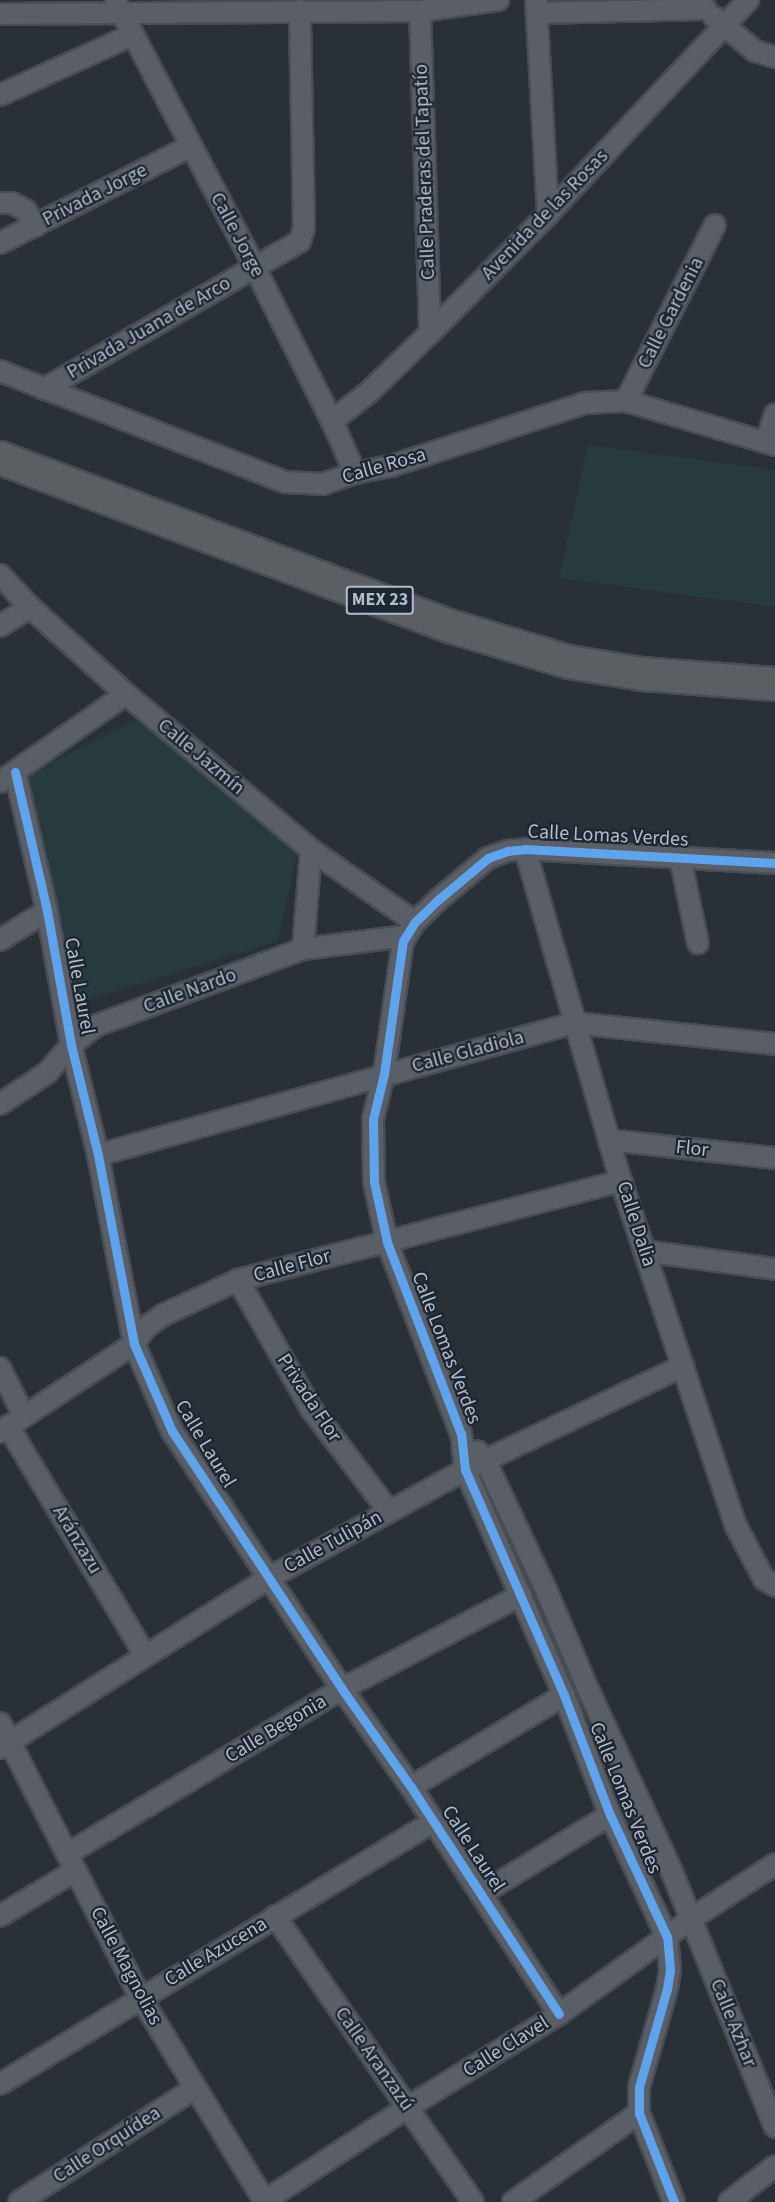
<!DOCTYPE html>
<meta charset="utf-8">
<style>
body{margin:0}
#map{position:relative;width:775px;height:2202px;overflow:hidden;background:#2a3038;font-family:"Source Sans 3",sans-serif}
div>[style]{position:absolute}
.green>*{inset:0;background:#273a3e}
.roads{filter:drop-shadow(2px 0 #484c53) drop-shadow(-2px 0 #484c53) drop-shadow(0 2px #484c53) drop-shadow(0 -2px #484c53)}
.minor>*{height:20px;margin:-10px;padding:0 10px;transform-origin:10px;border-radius:10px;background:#5a5e66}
.trunk>*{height:32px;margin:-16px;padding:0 16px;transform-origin:16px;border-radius:16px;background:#5b5f64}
.cycleway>*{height:9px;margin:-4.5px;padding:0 4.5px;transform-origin:4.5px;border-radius:4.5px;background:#60a3ed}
span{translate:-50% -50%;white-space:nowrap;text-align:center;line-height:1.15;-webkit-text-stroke:4.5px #1d2633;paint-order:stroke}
.shield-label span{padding:2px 4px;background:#1d2633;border:2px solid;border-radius:4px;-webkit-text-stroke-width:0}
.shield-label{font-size:18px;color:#b4bcc9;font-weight:700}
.street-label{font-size:20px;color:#b4bcc9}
</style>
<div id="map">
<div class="green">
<div style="clip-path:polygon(588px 445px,775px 470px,775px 607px,559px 578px)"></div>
<div style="clip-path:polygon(140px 718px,298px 851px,278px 941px,71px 1005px,26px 775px)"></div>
</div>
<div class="roads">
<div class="minor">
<div style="left:115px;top:0;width:300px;rotate:62.4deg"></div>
<div style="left:254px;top:266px;width:174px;rotate:63.3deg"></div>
<div style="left:332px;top:421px;width:57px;rotate:66.1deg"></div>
<div style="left:536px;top:0;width:214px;rotate:86.8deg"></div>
<div style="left:420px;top:11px;width:322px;rotate:88.2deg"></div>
<div style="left:538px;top:13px;width:168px;rotate:-1.4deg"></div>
<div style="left:0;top:14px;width:420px;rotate:-0.4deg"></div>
<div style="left:420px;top:11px;width:79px;rotate:-8deg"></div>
<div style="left:714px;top:17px;width:53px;rotate:39.7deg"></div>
<div style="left:755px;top:51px;width:21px;rotate:17deg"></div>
<div style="left:0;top:95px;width:145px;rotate:-24.4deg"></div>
<div style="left:0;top:203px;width:12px"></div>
<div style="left:12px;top:203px;width:15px;rotate:28deg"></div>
<div style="left:25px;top:210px;width:19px;rotate:54deg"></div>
<div style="left:0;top:243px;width:214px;rotate:-26.9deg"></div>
<div style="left:0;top:371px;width:306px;rotate:21.3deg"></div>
<div style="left:285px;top:482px;width:38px;rotate:3deg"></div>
<div style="left:323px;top:484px;width:34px;rotate:-19deg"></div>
<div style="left:355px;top:473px;width:37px;rotate:-11deg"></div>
<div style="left:391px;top:466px;width:204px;rotate:-18deg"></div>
<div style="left:585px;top:403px;width:41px;rotate:-2.8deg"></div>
<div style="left:626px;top:401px;width:155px;rotate:16.5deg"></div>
<div style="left:44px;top:389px;width:296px;rotate:-30deg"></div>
<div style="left:300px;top:241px;width:14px;rotate:-73deg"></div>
<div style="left:304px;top:228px;width:218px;rotate:-91.1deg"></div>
<div style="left:626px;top:401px;width:197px;rotate:-63.2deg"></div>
<div style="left:332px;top:421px;width:46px;rotate:-37.9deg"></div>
<div style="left:368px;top:393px;width:86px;rotate:-44.1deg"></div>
<div style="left:430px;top:333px;width:168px;rotate:-45.2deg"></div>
<div style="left:548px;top:214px;width:293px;rotate:-46.9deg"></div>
<div style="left:766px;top:442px;width:29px;rotate:-72deg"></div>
<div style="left:0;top:575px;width:44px;rotate:46.8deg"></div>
<div style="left:30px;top:607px;width:130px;rotate:42.2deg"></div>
<div style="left:126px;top:694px;width:242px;rotate:40.1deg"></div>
<div style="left:311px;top:850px;width:126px;rotate:34.7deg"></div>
<div style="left:0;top:626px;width:36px;rotate:-32deg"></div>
<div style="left:15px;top:772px;width:143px;rotate:77deg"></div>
<div style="left:47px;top:911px;width:136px;rotate:79.8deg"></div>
<div style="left:71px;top:1045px;width:113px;rotate:76.2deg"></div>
<div style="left:98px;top:1155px;width:192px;rotate:79.2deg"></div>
<div style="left:134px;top:1344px;width:95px;rotate:66.4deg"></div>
<div style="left:172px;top:1431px;width:309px;rotate:56.6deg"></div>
<div style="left:342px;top:1689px;width:120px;rotate:54.9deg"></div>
<div style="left:411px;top:1787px;width:271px;rotate:56.9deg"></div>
<div style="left:0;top:782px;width:154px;rotate:-34.9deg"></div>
<div style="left:525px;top:849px;width:346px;rotate:73.9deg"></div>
<div style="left:621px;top:1181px;width:364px;rotate:71.6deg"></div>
<div style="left:736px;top:1526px;width:60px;rotate:62.2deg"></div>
<div style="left:764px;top:1579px;width:13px;rotate:32deg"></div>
<div style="left:680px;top:857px;width:88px;rotate:78.2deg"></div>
<div style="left:0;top:940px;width:55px;rotate:-31.7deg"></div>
<div style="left:303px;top:949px;width:99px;rotate:-85.4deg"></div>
<div style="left:0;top:1104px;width:56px;rotate:-33.4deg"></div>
<div style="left:47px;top:1073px;width:37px;rotate:-49deg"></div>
<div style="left:71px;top:1045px;width:31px;rotate:-38deg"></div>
<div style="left:95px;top:1026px;width:222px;rotate:-20.3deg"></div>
<div style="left:303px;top:949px;width:104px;rotate:-7.2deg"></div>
<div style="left:609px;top:1140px;width:167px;rotate:6.2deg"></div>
<div style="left:98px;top:1155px;width:495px;rotate:-15.5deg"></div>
<div style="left:575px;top:1023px;width:201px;rotate:6deg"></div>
<div style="left:644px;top:1251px;width:132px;rotate:7.8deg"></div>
<div style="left:238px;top:1280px;width:150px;rotate:60.4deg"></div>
<div style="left:312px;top:1410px;width:127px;rotate:52.7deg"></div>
<div style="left:0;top:1368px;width:54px;rotate:63.4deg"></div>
<div style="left:8px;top:1426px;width:267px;rotate:59.1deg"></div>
<div style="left:0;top:1432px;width:160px;rotate:-33.3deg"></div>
<div style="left:134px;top:1344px;width:19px;rotate:-55deg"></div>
<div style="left:145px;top:1328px;width:22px;rotate:-36deg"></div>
<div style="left:163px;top:1315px;width:83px;rotate:-25deg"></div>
<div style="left:238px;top:1280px;width:396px;rotate:-14.5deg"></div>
<div style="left:477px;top:1451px;width:12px;rotate:48deg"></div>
<div style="left:485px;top:1460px;width:146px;rotate:64.8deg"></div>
<div style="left:547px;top:1592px;width:103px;rotate:67.2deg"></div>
<div style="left:587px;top:1687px;width:204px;rotate:65.3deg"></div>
<div style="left:672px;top:1872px;width:275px;rotate:68deg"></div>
<div style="left:0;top:1723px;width:309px;rotate:62.9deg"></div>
<div style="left:141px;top:1998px;width:239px;rotate:58.7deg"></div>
<div style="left:0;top:1748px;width:318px;rotate:-32.3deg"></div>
<div style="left:269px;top:1578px;width:224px;rotate:-28.9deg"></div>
<div style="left:465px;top:1470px;width:242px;rotate:-25.5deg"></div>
<div style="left:411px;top:1787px;width:179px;rotate:-31deg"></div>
<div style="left:67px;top:1854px;width:321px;rotate:-31deg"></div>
<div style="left:342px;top:1689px;width:202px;rotate:-27.7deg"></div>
<div style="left:481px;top:1894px;width:151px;rotate:-31.5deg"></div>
<div style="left:0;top:1916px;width:87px;rotate:-31deg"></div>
<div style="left:275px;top:1916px;width:348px;rotate:55.3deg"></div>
<div style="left:0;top:2084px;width:506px;rotate:-31.18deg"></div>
<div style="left:19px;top:2202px;width:210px;rotate:-32.9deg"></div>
<div style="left:263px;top:2202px;width:173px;rotate:-33.2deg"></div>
<div style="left:408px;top:2107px;width:177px;rotate:-31.6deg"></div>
<div style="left:559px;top:2014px;width:163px;rotate:-35.7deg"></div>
<div style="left:691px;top:1919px;width:100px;rotate:-33.2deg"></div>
<div style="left:513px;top:2202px;width:154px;rotate:-35.2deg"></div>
<div style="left:674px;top:2202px;width:96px;rotate:-111.5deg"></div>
<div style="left:639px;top:2113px;width:26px;rotate:-90deg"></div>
<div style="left:639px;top:2087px;width:102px;rotate:-74.1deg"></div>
<div style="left:667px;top:1989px;width:20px;rotate:-81deg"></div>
<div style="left:670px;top:1969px;width:32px;rotate:-95deg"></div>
<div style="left:667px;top:1937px;width:135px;rotate:-115deg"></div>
<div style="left:610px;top:1815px;width:129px;rotate:-111deg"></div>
<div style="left:564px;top:1695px;width:246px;rotate:-113.7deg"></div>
<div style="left:465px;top:1470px;width:36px;rotate:-96deg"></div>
<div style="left:461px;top:1434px;width:206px;rotate:-111.1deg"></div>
<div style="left:387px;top:1242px;width:61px;rotate:-102.2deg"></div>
<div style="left:374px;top:1182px;width:63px;rotate:-90.9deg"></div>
<div style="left:373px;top:1119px;width:46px;rotate:-76.3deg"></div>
<div style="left:384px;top:1074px;width:134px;rotate:-81.9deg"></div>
<div style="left:403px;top:941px;width:22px;rotate:-58deg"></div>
<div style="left:415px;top:922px;width:33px;rotate:-44deg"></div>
<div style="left:439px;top:899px;width:64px;rotate:-39.9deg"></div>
<div style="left:488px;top:858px;width:20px;rotate:-20deg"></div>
<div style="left:507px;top:851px;width:18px;rotate:-6deg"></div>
<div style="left:525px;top:849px;width:250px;rotate:3.2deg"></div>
<div style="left:729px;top:2202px;width:58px;rotate:-38deg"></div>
</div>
<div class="trunk">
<div style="left:0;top:458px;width:483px;rotate:20.5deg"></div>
<div style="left:453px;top:627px;width:121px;rotate:16.8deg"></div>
<div style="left:569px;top:662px;width:74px;rotate:9.3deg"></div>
<div style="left:642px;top:674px;width:133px;rotate:4.3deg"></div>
</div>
</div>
<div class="cycleway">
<div style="left:15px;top:772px;width:143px;rotate:77deg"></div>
<div style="left:47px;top:911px;width:136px;rotate:79.8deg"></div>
<div style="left:71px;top:1045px;width:113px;rotate:76.2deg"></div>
<div style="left:98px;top:1155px;width:192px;rotate:79.2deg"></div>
<div style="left:134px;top:1344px;width:95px;rotate:66.4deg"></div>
<div style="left:172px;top:1431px;width:309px;rotate:56.6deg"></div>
<div style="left:342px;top:1689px;width:120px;rotate:54.9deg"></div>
<div style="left:411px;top:1787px;width:271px;rotate:56.9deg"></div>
<div style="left:674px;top:2202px;width:96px;rotate:-111.5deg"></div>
<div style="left:639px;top:2113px;width:26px;rotate:-90deg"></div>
<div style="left:639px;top:2087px;width:102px;rotate:-74.1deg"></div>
<div style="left:667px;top:1989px;width:20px;rotate:-81deg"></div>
<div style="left:670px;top:1969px;width:32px;rotate:-95deg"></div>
<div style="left:667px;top:1937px;width:135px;rotate:-115deg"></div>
<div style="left:610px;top:1815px;width:129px;rotate:-111deg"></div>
<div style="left:564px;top:1695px;width:246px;rotate:-113.7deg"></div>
<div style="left:465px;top:1470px;width:36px;rotate:-96deg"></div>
<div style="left:461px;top:1434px;width:206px;rotate:-111.1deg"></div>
<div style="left:387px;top:1242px;width:61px;rotate:-102.2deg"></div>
<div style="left:374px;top:1182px;width:63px;rotate:-90.9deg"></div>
<div style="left:373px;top:1119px;width:46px;rotate:-76.3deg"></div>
<div style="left:384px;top:1074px;width:134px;rotate:-81.9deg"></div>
<div style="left:403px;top:941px;width:22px;rotate:-58deg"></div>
<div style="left:415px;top:922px;width:33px;rotate:-44deg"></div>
<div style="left:439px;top:899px;width:64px;rotate:-39.9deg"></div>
<div style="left:488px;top:858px;width:20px;rotate:-20deg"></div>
<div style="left:507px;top:851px;width:18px;rotate:-6deg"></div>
<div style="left:525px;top:849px;width:250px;rotate:3.2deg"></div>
</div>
<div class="shield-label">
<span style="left:380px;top:600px">MEX 23</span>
</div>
<div class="street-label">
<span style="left:425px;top:172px;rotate:-92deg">Calle Praderas del Tapatío</span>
<span style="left:95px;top:195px;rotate:-27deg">Privada Jorge</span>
<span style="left:545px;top:215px;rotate:-46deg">Avenida de las Rosas</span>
<span style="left:237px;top:235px;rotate:62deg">Calle Jorge</span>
<span style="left:671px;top:313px;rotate:-63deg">Calle Gardenia</span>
<span style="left:149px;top:328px;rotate:-30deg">Privada Juana de Arco</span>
<span style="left:384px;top:466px;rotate:-16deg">Calle Rosa</span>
<span style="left:201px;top:757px;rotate:40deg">Calle Jazmín</span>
<span style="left:608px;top:836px;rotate:3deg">Calle Lomas Verdes</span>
<span style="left:79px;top:986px;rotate:80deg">Calle Laurel</span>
<span style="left:190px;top:991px;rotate:-20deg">Calle Nardo</span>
<span style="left:468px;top:1052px;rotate:-15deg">Calle Gladiola</span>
<span style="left:692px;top:1149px;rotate:6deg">Flor</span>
<span style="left:636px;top:1224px;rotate:72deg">Calle Dalia</span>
<span style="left:292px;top:1266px;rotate:-15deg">Calle Flor</span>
<span style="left:446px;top:1348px;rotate:69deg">Calle Lomas Verdes</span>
<span style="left:309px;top:1398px;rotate:57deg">Privada Flor</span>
<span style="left:205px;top:1444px;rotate:59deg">Calle Laurel</span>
<span style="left:77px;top:1540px;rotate:59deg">Aránzazu</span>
<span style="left:333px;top:1542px;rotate:-29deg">Calle Tulipán</span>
<span style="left:276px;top:1729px;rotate:-31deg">Calle Begonia</span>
<span style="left:625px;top:1798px;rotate:68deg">Calle Lomas Verdes</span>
<span style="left:473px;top:1849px;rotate:57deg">Calle Laurel</span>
<span style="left:216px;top:1952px;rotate:-31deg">Calle Azucena</span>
<span style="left:126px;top:1966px;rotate:62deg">Calle Magnolias</span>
<span style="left:733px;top:2023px;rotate:68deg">Calle Azhar</span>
<span style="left:506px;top:2047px;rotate:-32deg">Calle Clavel</span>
<span style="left:374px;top:2059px;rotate:55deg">Calle Aranzazú</span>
<span style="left:107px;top:2145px;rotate:-33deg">Calle Orquídea</span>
</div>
</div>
